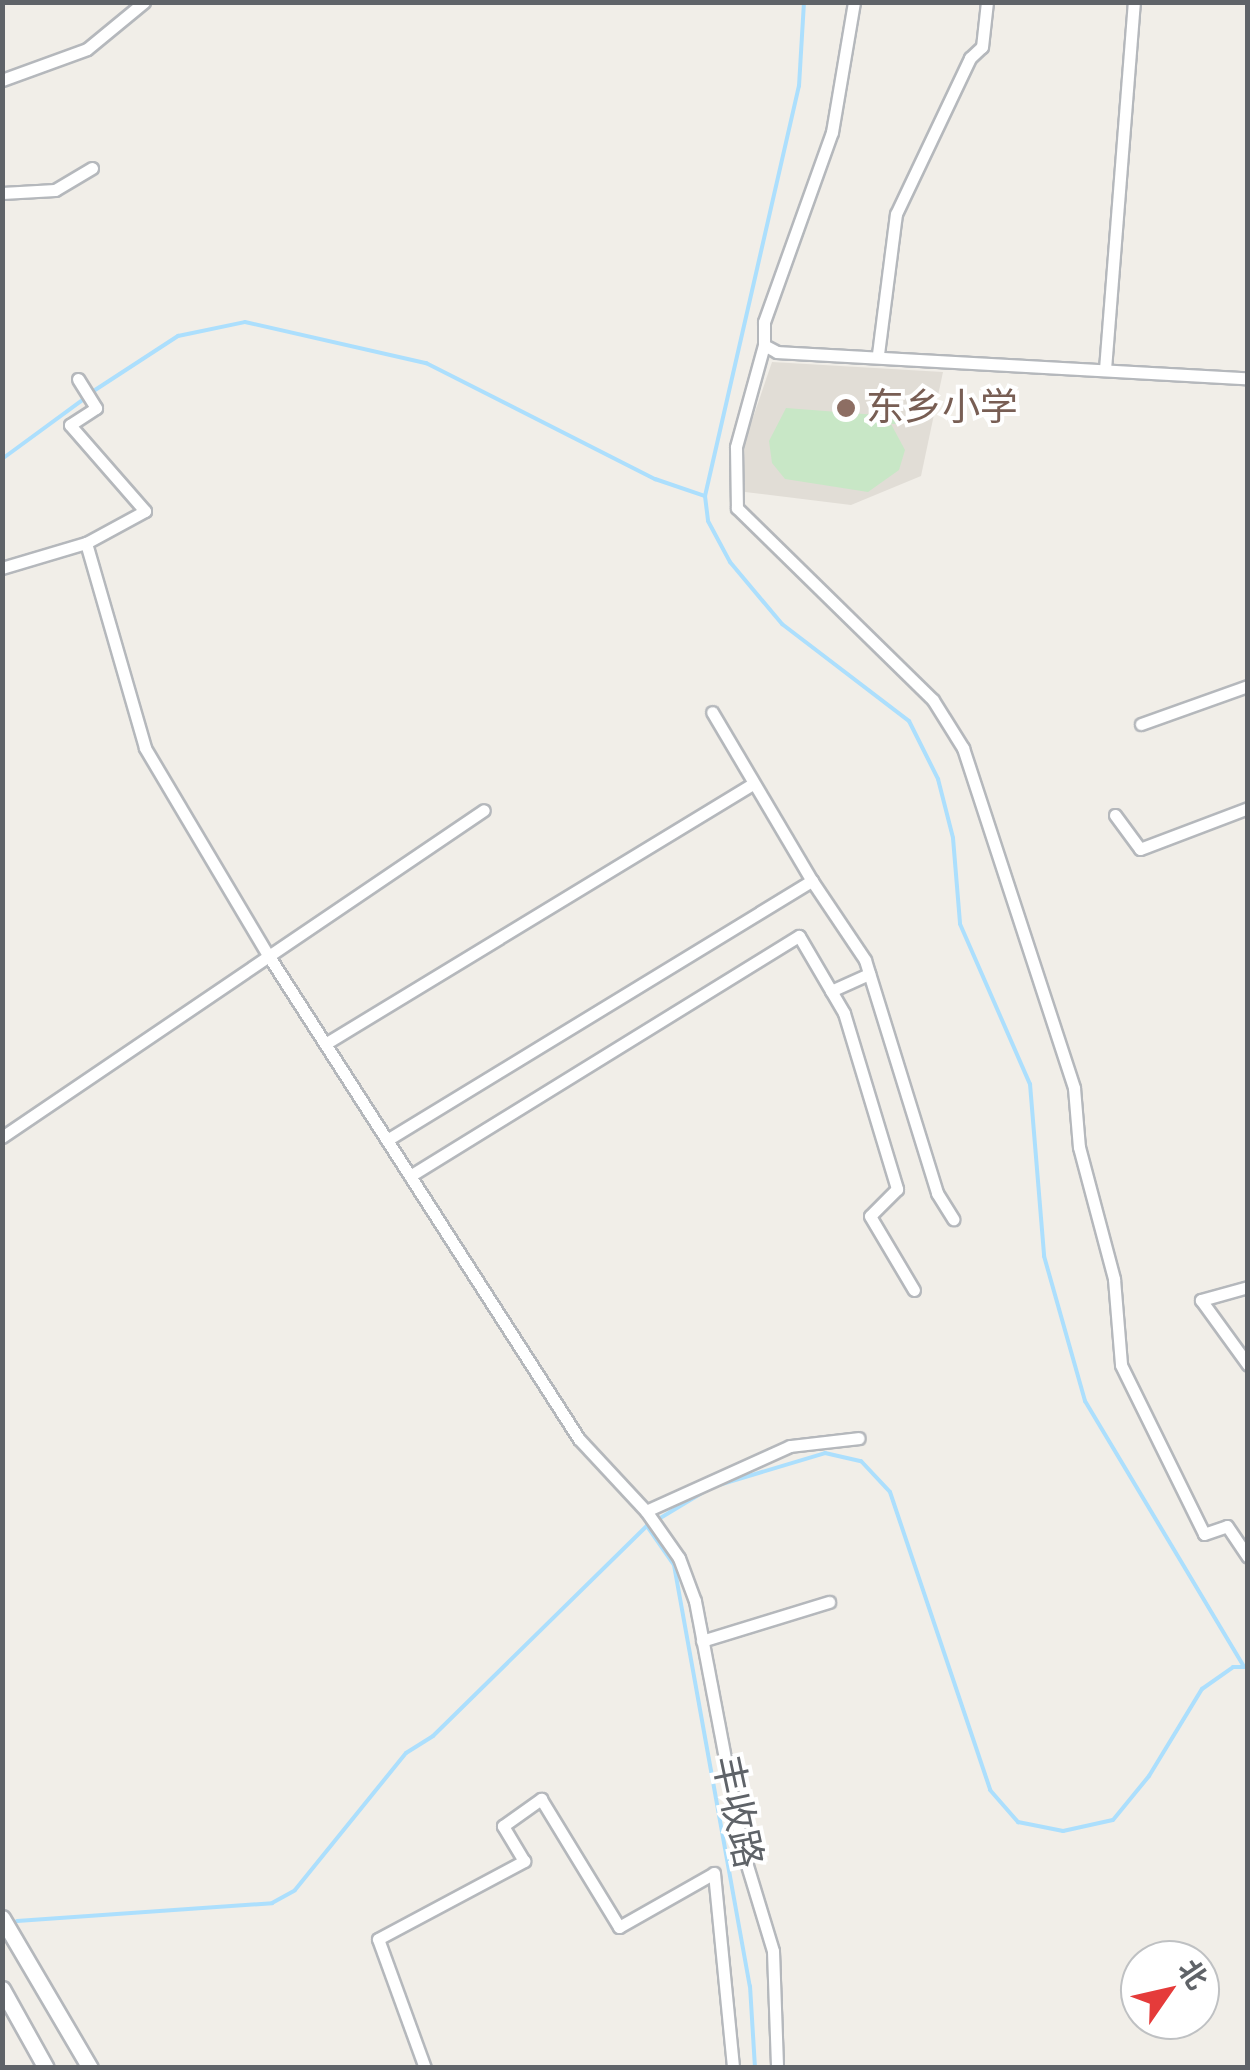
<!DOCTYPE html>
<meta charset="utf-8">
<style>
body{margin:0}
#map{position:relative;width:1250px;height:2070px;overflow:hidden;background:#f1eee8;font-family:Figtree,"Noto Sans SC",sans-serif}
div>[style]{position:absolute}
.education>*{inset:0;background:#e1ddd6}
.green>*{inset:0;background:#c8e7c6}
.stream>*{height:4px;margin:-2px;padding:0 2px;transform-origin:2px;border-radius:2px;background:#acdffd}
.roads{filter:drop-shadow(2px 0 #b5b8bc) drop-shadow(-2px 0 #b5b8bc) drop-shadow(0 2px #b5b8bc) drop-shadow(0 -2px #b5b8bc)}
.street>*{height:11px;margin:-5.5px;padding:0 5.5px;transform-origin:5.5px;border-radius:5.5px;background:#fff}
.secondary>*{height:15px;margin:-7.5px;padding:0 7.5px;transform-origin:7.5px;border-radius:7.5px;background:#fff}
.dots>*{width:28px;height:28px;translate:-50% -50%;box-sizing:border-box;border:5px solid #fff;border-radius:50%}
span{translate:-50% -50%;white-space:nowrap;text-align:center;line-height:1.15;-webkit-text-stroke:8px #fff;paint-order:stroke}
.education-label{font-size:38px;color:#785e54}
.left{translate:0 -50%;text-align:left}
.street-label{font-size:38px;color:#5f6368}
.frame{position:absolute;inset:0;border:5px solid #5f6368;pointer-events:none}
.north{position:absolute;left:1120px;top:1940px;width:100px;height:100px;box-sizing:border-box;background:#fff;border:2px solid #bfc1c3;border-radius:50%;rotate:56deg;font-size:28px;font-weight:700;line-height:40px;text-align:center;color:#5f6368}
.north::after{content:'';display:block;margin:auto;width:35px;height:45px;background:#e53b3a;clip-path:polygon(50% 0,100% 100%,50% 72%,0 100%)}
</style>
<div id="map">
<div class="education">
<div style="clip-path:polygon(772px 362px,943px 372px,921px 476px,851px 505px,745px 492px,744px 444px)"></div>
</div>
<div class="green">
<div style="clip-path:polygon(786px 408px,903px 417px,902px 424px,891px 424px,905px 450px,899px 470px,868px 492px,785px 479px,772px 463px,769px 441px)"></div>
</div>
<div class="stream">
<div style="left:92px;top:392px;width:103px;rotate:-33.1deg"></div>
<div style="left:178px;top:336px;width:68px;rotate:-11.8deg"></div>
<div style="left:245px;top:322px;width:186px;rotate:12.8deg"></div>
<div style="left:426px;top:363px;width:257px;rotate:26.9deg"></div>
<div style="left:655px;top:479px;width:53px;rotate:18.8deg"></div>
<div style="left:705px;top:496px;width:25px;rotate:83deg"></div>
<div style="left:708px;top:521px;width:47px;rotate:61.8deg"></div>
<div style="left:730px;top:562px;width:81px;rotate:50deg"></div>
<div style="left:782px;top:624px;width:160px;rotate:37.4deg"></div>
<div style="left:909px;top:721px;width:65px;rotate:63.4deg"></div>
<div style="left:938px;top:779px;width:61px;rotate:75.7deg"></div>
<div style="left:953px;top:838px;width:86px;rotate:85.3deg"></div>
<div style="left:960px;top:924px;width:175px;rotate:66.4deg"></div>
<div style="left:1030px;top:1084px;width:173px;rotate:85.3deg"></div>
<div style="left:1044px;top:1256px;width:151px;rotate:74.2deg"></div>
<div style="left:1085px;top:1401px;width:310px;rotate:59.1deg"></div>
<div style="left:2px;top:459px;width:103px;rotate:-36.3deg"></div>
<div style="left:705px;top:496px;width:421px;rotate:-77.1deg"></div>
<div style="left:799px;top:86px;width:84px;rotate:-86.6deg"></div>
<div style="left:647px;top:1526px;width:47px;rotate:55.3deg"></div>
<div style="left:674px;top:1565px;width:428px;rotate:79.8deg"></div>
<div style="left:750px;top:1986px;width:82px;rotate:86.5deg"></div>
<div style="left:17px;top:1921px;width:256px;rotate:-4deg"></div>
<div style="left:272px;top:1903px;width:26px;rotate:-29deg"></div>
<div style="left:295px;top:1890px;width:176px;rotate:-51deg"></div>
<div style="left:406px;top:1753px;width:32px;rotate:-32deg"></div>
<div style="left:433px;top:1736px;width:300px;rotate:-44.5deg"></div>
<div style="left:647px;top:1526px;width:76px;rotate:-31deg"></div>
<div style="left:712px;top:1487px;width:118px;rotate:-16.7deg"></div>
<div style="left:825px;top:1453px;width:37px;rotate:13deg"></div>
<div style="left:861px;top:1461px;width:42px;rotate:46.9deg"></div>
<div style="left:890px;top:1492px;width:314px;rotate:71.4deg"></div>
<div style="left:990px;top:1790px;width:43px;rotate:48.8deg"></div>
<div style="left:1018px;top:1822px;width:46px;rotate:11.3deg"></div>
<div style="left:1063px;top:1831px;width:51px;rotate:-12.4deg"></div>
<div style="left:1113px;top:1820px;width:57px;rotate:-50.7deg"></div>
<div style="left:1149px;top:1776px;width:102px;rotate:-58.7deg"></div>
<div style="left:1202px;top:1689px;width:38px;rotate:-35deg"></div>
<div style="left:1233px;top:1667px;width:15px"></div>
</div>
<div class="roads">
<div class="street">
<div style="left:854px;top:2px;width:132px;rotate:99.6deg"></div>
<div style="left:832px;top:132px;width:202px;rotate:109.7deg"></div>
<div style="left:764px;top:322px;width:23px;rotate:90deg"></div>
<div style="left:764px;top:345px;width:15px;rotate:28deg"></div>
<div style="left:777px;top:352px;width:472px;rotate:3.2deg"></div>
<div style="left:2px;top:80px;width:90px;rotate:-20deg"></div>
<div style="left:87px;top:49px;width:74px;rotate:-39.5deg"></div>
<div style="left:2px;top:193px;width:53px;rotate:-3.2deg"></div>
<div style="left:55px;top:190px;width:43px;rotate:-30.7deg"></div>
<div style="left:764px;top:345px;width:106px;rotate:105.4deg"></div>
<div style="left:736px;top:447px;width:61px;rotate:89.1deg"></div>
<div style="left:737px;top:508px;width:274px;rotate:44.4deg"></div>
<div style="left:933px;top:700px;width:57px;rotate:58deg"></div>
<div style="left:963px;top:748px;width:358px;rotate:71.9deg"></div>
<div style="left:1074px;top:1088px;width:59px;rotate:85.2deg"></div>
<div style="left:1079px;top:1147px;width:137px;rotate:75.1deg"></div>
<div style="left:1114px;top:1279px;width:86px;rotate:85.3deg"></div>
<div style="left:1121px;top:1365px;width:188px;rotate:63.8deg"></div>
<div style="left:1204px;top:1534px;width:24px;rotate:-19deg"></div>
<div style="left:1227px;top:1526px;width:37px;rotate:56deg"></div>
<div style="left:878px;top:354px;width:141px;rotate:-82.7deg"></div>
<div style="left:896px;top:214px;width:173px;rotate:-64.6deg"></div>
<div style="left:970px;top:58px;width:16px;rotate:-43deg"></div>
<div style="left:982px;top:47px;width:45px;rotate:-83.7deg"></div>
<div style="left:1105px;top:369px;width:368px;rotate:-85.5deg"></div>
<div style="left:78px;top:379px;width:34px;rotate:58deg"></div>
<div style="left:96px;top:408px;width:31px;rotate:147deg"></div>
<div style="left:70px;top:425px;width:114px;rotate:48.9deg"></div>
<div style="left:145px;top:511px;width:67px;rotate:151.5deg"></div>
<div style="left:86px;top:543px;width:213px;rotate:73.9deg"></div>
<div style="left:145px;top:748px;width:241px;rotate:59.3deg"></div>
<div style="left:268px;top:955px;width:575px;rotate:57.28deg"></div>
<div style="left:579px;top:1439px;width:98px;rotate:47.1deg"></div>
<div style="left:646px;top:1511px;width:57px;rotate:54.9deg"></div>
<div style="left:679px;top:1558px;width:46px;rotate:69.6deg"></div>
<div style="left:695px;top:1601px;width:256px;rotate:79.2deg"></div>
<div style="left:743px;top:1852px;width:103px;rotate:73.1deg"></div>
<div style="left:773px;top:1951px;width:117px;rotate:88deg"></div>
<div style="left:2px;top:568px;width:88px;rotate:-16.6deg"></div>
<div style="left:1141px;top:724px;width:114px;rotate:-19.6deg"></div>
<div style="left:1115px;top:815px;width:42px;rotate:53.7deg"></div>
<div style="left:1140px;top:849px;width:116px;rotate:-20.8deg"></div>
<div style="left:812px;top:881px;width:95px;rotate:56.1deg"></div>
<div style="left:865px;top:960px;width:244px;rotate:72.8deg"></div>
<div style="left:937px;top:1193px;width:31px;rotate:58deg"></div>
<div style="left:831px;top:991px;width:42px;rotate:-24.1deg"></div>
<div style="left:325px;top:1044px;width:497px;rotate:-31.3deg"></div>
<div style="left:2px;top:1137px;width:582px;rotate:-34.15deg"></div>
<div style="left:387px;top:1140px;width:498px;rotate:-31.4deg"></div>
<div style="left:812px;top:881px;width:196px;rotate:-120.6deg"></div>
<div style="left:410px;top:1176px;width:457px;rotate:-31.7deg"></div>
<div style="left:799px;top:936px;width:89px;rotate:59.7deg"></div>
<div style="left:844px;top:1013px;width:184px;rotate:73.2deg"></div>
<div style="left:897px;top:1189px;width:38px;rotate:135deg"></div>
<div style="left:870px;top:1216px;width:86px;rotate:59.3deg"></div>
<div style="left:1248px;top:1287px;width:49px;rotate:164.5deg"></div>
<div style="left:1201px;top:1300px;width:80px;rotate:54.1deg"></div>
<div style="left:646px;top:1511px;width:158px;rotate:-24.3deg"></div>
<div style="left:790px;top:1446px;width:69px;rotate:-6.6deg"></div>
<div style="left:702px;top:1641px;width:133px;rotate:-17.1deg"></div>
<div style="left:425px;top:2068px;width:137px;rotate:-110deg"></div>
<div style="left:378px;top:1939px;width:166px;rotate:-28.1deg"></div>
<div style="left:524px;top:1861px;width:41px;rotate:-121deg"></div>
<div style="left:503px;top:1826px;width:47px;rotate:-35.4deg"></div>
<div style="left:541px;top:1799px;width:150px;rotate:58.6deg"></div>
<div style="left:619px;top:1927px;width:109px;rotate:-29.6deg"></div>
<div style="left:714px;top:1873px;width:196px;rotate:84.4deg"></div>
</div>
<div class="secondary">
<div style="left:2px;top:1918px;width:174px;rotate:59.6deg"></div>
<div style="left:2px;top:1989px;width:90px;rotate:60.9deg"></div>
</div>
</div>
<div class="dots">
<div style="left:846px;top:408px;background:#8d6e63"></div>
</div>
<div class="education-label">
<span class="left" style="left:866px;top:408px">东乡小学</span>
</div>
<div class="street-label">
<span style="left:737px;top:1812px;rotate:78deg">丰收路</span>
</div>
<div class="frame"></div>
<div class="north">北</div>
</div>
